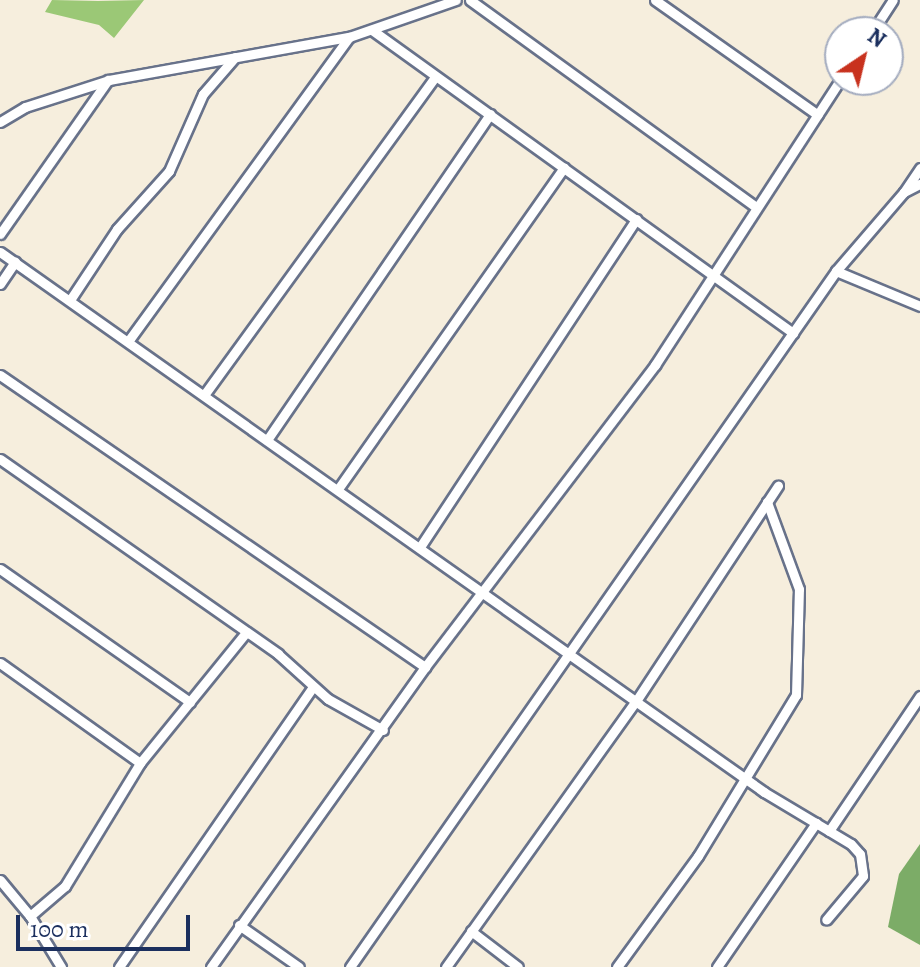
<!DOCTYPE html>
<style>
body{margin:0}
#map{position:relative;width:920px;height:967px;overflow:hidden;background:#f6eedd;font-family:Alegreya,serif}
div>[style]{position:absolute}
.green>*{inset:0;background:#9bc876}
.forest>*{inset:0;background:#7cac67}
.roads{filter:drop-shadow(2px 0 #68728a) drop-shadow(-2px 0 #68728a) drop-shadow(0 2px #68728a) drop-shadow(0 -2px #68728a)}
.minor>*{height:9px;margin:-4.5px;padding:0 4.5px;transform-origin:4.5px;border-radius:4.5px;background:#fff}
span{translate:-50% -50%;white-space:nowrap;text-align:center;line-height:1.15;-webkit-text-stroke:7px #fff;paint-order:stroke}
.north{position:absolute;left:824px;top:16px;width:80px;height:80px;box-sizing:border-box;background:#fff;border:2px solid #a4acbf;border-radius:50%;rotate:35deg;font-size:22px;font-weight:700;line-height:32px;text-align:center;color:#1b2f5e}
.north::after{content:'';display:block;margin:auto;width:28px;height:36px;background:#c8321e;clip-path:polygon(50% 0,100% 100%,50% 72%,0 100%)}
.scale{position:absolute;left:16px;top:915px;width:174px;height:36px;box-sizing:border-box;border:4px solid #1b2f5e;border-top:0;padding-left:10px;font-size:24px;line-height:28px;white-space:nowrap;color:#1b2f5e;-webkit-text-stroke:6px #fff;paint-order:stroke}
</style>
<div id="map">
<div class="green">
<div style="clip-path:polygon(52px 0,98px 1px,144px 0,114px 38px,99px 25px,45px 12px)"></div>
</div>
<div class="forest">
<div style="clip-path:polygon(920px 844px,920px 945px,888px 927px,899px 874px)"></div>
</div>
<div class="roads">
<div class="minor">
<div style="left:470px;top:0;width:353px;rotate:35.9deg"></div>
<div style="left:655px;top:0;width:199px;rotate:35.2deg"></div>
<div style="left:372px;top:30px;width:519px;rotate:35.74deg"></div>
<div style="left:872px;top:32px;width:38px;rotate:-57deg"></div>
<div style="left:0;top:122px;width:29px;rotate:-31deg"></div>
<div style="left:25px;top:107px;width:88px;rotate:-17.8deg"></div>
<div style="left:109px;top:80px;width:244px;rotate:-10.2deg"></div>
<div style="left:349px;top:37px;width:113px;rotate:-19.1deg"></div>
<div style="left:904px;top:192px;width:29px;rotate:-56deg"></div>
<div style="left:0;top:234px;width:188px;rotate:-55deg"></div>
<div style="left:0;top:252px;width:936px;rotate:35.25deg"></div>
<div style="left:764px;top:792px;width:101px;rotate:30.9deg"></div>
<div style="left:851px;top:844px;width:13px;rotate:48deg"></div>
<div style="left:860px;top:854px;width:22px;rotate:82deg"></div>
<div style="left:863px;top:876px;width:57px;rotate:130.1deg"></div>
<div style="left:836px;top:271px;width:91px;rotate:22.6deg"></div>
<div style="left:0;top:284px;width:27px;rotate:-56deg"></div>
<div style="left:70px;top:300px;width:85px;rotate:-56.5deg"></div>
<div style="left:117px;top:229px;width:78px;rotate:-48.1deg"></div>
<div style="left:169px;top:171px;width:84px;rotate:-66.2deg"></div>
<div style="left:203px;top:94px;width:49px;rotate:-49.1deg"></div>
<div style="left:129px;top:340px;width:374px;rotate:-54deg"></div>
<div style="left:0;top:375px;width:516px;rotate:34.49deg"></div>
<div style="left:204px;top:395px;width:392px;rotate:-54deg"></div>
<div style="left:267px;top:440px;width:395px;rotate:-55.6deg"></div>
<div style="left:0;top:459px;width:340px;rotate:35deg"></div>
<div style="left:278px;top:654px;width:67px;rotate:42deg"></div>
<div style="left:328px;top:699px;width:63px;rotate:29.4deg"></div>
<div style="left:338px;top:489px;width:393px;rotate:-54.9deg"></div>
<div style="left:420px;top:547px;width:393px;rotate:-56.6deg"></div>
<div style="left:0;top:569px;width:232px;rotate:35deg"></div>
<div style="left:0;top:663px;width:172px;rotate:35.5deg"></div>
<div style="left:829px;top:831px;width:163px;rotate:-56deg"></div>
<div style="left:0;top:880px;width:47px;rotate:50.2deg"></div>
<div style="left:30px;top:916px;width:60px;rotate:58.7deg"></div>
<div style="left:30px;top:916px;width:46px;rotate:-40.6deg"></div>
<div style="left:65px;top:886px;width:144px;rotate:-58.6deg"></div>
<div style="left:140px;top:763px;width:165px;rotate:-50.9deg"></div>
<div style="left:239px;top:925px;width:73px;rotate:35deg"></div>
<div style="left:471px;top:931px;width:59px;rotate:37.5deg"></div>
<div style="left:119px;top:967px;width:339px;rotate:-55.3deg"></div>
<div style="left:211px;top:967px;width:369px;rotate:-54.5deg"></div>
<div style="left:425px;top:667px;width:380px;rotate:-52.7deg"></div>
<div style="left:655px;top:365px;width:340px;rotate:-57deg"></div>
<div style="left:350px;top:967px;width:849px;rotate:-55.07deg"></div>
<div style="left:836px;top:271px;width:104px;rotate:-49.3deg"></div>
<div style="left:904px;top:192px;width:18px;rotate:-27deg"></div>
<div style="left:446px;top:967px;width:327px;rotate:-54.5deg"></div>
<div style="left:636px;top:701px;width:258px;rotate:-56.6deg"></div>
<div style="left:617px;top:967px;width:137px;rotate:-53.9deg"></div>
<div style="left:698px;top:856px;width:188px;rotate:-58.7deg"></div>
<div style="left:796px;top:695px;width:106px;rotate:-88.4deg"></div>
<div style="left:799px;top:589px;width:93px;rotate:-110.2deg"></div>
<div style="left:717px;top:967px;width:175px;rotate:-55.5deg"></div>
</div>
</div>
<div class="north">N</div>
<div class="scale">100 m</div>
</div>
